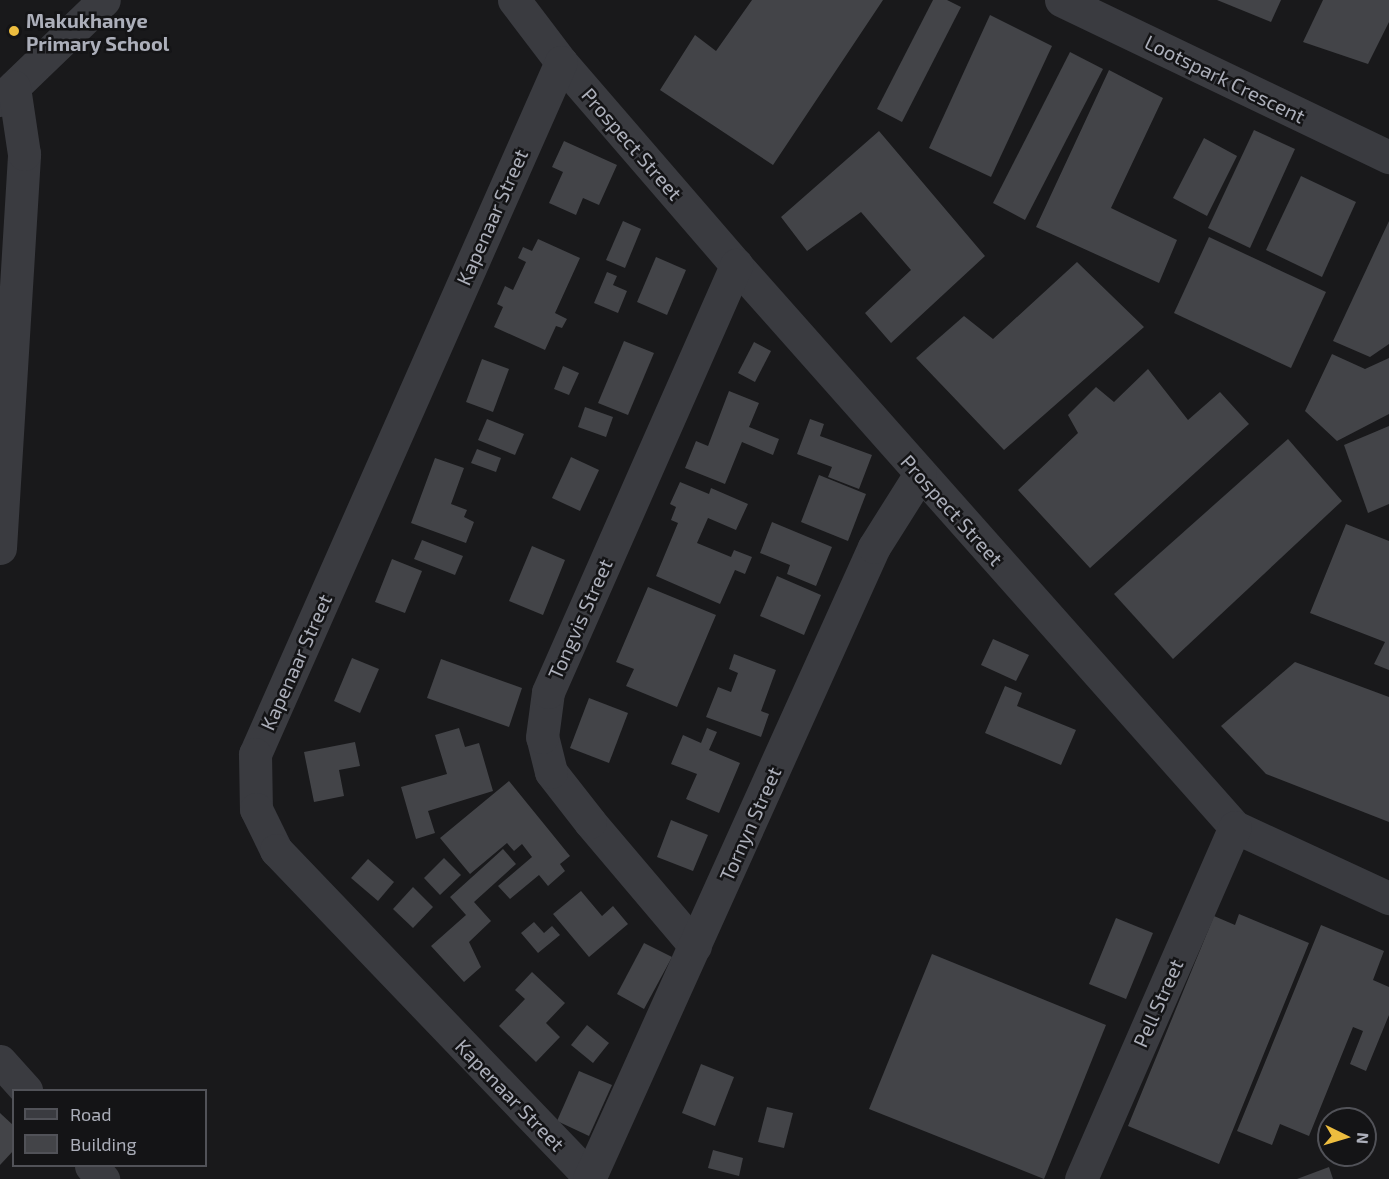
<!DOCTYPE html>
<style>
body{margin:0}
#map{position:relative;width:1389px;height:1179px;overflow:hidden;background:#19191b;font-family:"Exo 2",sans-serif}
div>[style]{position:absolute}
.building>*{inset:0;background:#434448}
.minor>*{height:33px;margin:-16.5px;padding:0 16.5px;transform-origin:16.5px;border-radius:16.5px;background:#3a3b40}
.dots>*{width:16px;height:16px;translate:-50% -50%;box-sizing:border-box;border:3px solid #141416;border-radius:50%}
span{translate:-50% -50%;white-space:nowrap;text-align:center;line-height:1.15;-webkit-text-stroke:5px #141416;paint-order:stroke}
.poi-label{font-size:20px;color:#acafba;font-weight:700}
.left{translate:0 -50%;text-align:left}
.street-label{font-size:20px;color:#acafba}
.legend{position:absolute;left:12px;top:1089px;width:195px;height:78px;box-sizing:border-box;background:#141416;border:2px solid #515258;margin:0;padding:8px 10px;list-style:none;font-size:18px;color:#acafba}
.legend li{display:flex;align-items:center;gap:12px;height:30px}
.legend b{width:30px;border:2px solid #515258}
.north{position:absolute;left:1317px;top:1107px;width:60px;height:60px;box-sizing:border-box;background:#141416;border:2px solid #515258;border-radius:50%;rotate:95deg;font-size:16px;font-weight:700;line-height:24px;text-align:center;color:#acafba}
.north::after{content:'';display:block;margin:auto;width:21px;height:27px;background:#edbd3f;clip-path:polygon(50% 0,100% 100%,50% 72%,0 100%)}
</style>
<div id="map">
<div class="building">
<div style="clip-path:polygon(752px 0,883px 0,773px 165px,660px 90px,695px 35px,716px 51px)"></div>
<div style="clip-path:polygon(933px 0,947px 0,961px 7px,902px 122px,877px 109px)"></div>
<div style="clip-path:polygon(1217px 0,1281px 0,1271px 22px)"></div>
<div style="clip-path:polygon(1323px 0,1389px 0,1389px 22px,1368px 64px,1303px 42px)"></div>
<div style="clip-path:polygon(990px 15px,1052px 46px,991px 177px,929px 148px)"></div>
<div style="clip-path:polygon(1070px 52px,1103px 69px,1025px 220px,993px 203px)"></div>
<div style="clip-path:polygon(1109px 70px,1163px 98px,1111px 208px,1177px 240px,1159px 283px,1036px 227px)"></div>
<div style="clip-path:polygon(1254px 130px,1295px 149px,1250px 248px,1208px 228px)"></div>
<div style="clip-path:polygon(879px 131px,985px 256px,891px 343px,865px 313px,911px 270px,861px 212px,807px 251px,781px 217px)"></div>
<div style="clip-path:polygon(1204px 138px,1237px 156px,1207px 216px,1173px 198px)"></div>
<div style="clip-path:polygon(564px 141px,617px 165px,599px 205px,583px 198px,576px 215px,549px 203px,563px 172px,552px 167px)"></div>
<div style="clip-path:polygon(1301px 176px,1356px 202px,1322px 277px,1266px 250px)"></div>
<div style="clip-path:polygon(623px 221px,641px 229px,625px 268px,606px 260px)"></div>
<div style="clip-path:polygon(1389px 221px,1389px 344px,1370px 357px,1333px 341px)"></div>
<div style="clip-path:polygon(1209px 237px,1326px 292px,1291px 368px,1174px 313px)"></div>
<div style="clip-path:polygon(538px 239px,580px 258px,555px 313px,567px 319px,562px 328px,556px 326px,545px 350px,494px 327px,503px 307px,497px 304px,505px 286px,513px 290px,526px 262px,518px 258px,523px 247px,532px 251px)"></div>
<div style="clip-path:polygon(656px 257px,686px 270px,667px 315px,637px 302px)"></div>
<div style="clip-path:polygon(1077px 262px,1144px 327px,1004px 450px,916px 358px,964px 316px,993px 339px)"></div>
<div style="clip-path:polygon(607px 272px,617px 276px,613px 285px,627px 291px,618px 313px,594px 303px)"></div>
<div style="clip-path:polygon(624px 341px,654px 353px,628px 415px,598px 403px)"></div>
<div style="clip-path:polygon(754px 342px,771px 351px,755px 382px,738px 373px)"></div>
<div style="clip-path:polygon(1332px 354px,1365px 369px,1389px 358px,1389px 414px,1337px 441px,1305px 411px)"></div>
<div style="clip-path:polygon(482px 359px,509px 369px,493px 412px,466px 402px)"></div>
<div style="clip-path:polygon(563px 366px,579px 373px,569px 395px,554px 389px)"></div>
<div style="clip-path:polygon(1148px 369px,1188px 420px,1220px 392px,1249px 424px,1090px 568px,1018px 490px,1078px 433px,1068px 415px,1096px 387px,1114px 402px)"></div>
<div style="clip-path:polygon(729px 391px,759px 403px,749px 427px,779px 439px,773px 455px,742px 442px,725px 484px,685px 468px,696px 441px,708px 446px)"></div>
<div style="clip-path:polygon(585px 407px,613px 417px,606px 437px,578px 427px)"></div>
<div style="clip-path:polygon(487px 419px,524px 434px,515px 455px,478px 440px)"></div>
<div style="clip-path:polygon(810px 419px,824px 424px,820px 436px,872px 455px,859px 489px,828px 477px,832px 467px,797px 454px)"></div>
<div style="clip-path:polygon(1389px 426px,1389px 504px,1368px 513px,1344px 445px)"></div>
<div style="clip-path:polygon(1288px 439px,1342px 501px,1173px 659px,1114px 594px)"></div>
<div style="clip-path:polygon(477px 449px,501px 458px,496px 472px,471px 463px)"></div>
<div style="clip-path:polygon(571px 457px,599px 470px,580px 511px,552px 498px)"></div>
<div style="clip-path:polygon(435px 458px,464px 468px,451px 504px,467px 510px,464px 517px,474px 522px,466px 543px,411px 523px)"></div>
<div style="clip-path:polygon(819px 475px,866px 494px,848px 541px,801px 522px)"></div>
<div style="clip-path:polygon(680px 482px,709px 494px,711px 488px,748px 504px,736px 530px,708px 518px,697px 543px,731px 557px,734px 550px,752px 557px,745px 574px,735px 570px,720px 604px,656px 576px,678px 523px,671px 520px,676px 507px,670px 504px)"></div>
<div style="clip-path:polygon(772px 522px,832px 547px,816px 586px,787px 574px,790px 565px,760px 553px)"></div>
<div style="clip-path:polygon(1346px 524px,1389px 541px,1389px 670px,1374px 664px,1385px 642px,1310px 613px)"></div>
<div style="clip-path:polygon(422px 540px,463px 556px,455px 575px,414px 559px)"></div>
<div style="clip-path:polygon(532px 546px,565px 560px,543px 615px,509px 601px)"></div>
<div style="clip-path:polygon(392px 559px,422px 571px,405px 613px,375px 602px)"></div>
<div style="clip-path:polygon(777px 576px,821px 595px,804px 635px,760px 616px)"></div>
<div style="clip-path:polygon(648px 587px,716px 615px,677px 707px,626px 686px,634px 669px,616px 662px)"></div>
<div style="clip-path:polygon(993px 639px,1029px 655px,1016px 681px,981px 665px)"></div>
<div style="clip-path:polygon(734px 654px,776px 670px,761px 711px,769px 714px,761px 737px,706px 717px,718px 687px,731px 692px,738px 673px,729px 669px)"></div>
<div style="clip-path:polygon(352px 658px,379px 669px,360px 713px,334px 701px)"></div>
<div style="clip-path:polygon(441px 659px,522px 688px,509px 727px,427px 698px)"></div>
<div style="clip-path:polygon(1295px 662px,1389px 697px,1389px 822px,1266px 774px,1221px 726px)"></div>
<div style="clip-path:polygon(1005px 686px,1022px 693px,1017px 706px,1076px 730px,1061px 765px,985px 733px)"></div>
<div style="clip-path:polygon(589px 698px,628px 713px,609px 763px,570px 748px)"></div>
<div style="clip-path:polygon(459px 728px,465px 747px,479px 743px,493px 791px,428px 811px,435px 833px,416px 839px,401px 787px,447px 774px,435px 735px)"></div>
<div style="clip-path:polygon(707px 728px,717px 732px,709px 750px,740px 763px,719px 813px,686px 799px,697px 774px,671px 764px,683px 735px,701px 743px)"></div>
<div style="clip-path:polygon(355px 742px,360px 766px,339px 770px,344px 796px,314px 802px,304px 752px)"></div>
<div style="clip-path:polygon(509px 781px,570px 856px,560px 864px,565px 871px,548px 886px,539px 875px,510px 899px,498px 886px,532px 857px,522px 844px,514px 851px,507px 843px,470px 874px,440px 838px)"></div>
<div style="clip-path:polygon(671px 820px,708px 835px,693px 871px,657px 857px)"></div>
<div style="clip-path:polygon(503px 849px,516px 864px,474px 902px,491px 921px,469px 942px,481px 967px,464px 982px,431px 946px,466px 915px,450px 897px)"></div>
<div style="clip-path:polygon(444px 858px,461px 875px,440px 895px,424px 878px)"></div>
<div style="clip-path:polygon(368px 859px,394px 882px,378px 901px,351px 878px)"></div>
<div style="clip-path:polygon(413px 887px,433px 907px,413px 928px,393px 909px)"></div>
<div style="clip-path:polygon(581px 891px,602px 916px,613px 906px,628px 924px,589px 957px,553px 914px)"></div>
<div style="clip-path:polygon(1239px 914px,1309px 943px,1219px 1164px,1128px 1126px,1214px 916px,1235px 925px)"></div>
<div style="clip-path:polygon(1116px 918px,1153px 933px,1126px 999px,1089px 984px)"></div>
<div style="clip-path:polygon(534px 922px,544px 933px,552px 926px,560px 935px,538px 953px,521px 933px)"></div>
<div style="clip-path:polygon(1321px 925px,1384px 951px,1373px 980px,1389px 987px,1389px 1015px,1366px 1071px,1350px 1064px,1363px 1031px,1353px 1027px,1309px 1136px,1280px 1124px,1272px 1145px,1237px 1131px)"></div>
<div style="clip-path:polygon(644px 943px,672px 957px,644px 1009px,617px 994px)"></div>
<div style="clip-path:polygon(932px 954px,1106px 1025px,1044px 1179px,869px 1109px)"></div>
<div style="clip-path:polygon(532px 972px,565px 1003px,546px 1023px,560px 1037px,536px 1062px,499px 1026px,525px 999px,515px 990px)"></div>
<div style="clip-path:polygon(587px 1025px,609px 1043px,593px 1063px,571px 1045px)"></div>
<div style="clip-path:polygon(701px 1064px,734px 1077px,715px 1126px,682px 1113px)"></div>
<div style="clip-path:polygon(579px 1071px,612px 1085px,589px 1136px,557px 1121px)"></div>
<div style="clip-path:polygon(767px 1107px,793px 1113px,784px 1148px,758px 1142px)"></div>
<div style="clip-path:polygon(0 1113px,14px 1126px,14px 1150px,0 1165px)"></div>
<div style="clip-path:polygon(713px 1150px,743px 1158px,739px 1176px,708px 1168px)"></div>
<div style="clip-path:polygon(1329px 1167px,1333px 1179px,1297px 1179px)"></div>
</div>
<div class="minor">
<div style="left:514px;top:0;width:78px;rotate:52.8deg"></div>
<div style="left:561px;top:62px;width:268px;rotate:49.2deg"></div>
<div style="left:736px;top:265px;width:752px;rotate:48.4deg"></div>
<div style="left:1235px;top:827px;width:170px;rotate:24.8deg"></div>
<div style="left:1061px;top:0;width:364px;rotate:25.6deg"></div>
<div style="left:561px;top:62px;width:757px;rotate:113.85deg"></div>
<div style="left:255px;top:754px;width:55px;rotate:89deg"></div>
<div style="left:256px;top:809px;width:46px;rotate:64deg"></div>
<div style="left:276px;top:850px;width:454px;rotate:46.2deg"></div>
<div style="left:0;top:100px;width:144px;rotate:-43.9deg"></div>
<div style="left:0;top:548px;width:395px;rotate:-86.5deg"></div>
<div style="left:24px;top:154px;width:68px;rotate:-98.5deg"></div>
<div style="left:695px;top:946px;width:162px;rotate:-130.3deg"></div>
<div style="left:590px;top:822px;width:63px;rotate:-128deg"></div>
<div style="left:551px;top:772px;width:36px;rotate:-104deg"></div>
<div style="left:542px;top:737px;width:45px;rotate:-82.4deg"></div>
<div style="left:548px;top:692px;width:467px;rotate:-66.2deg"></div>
<div style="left:0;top:1061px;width:39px;rotate:48deg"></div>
<div style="left:91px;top:1166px;width:18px;rotate:47deg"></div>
<div style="left:589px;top:1179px;width:693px;rotate:-65.73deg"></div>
<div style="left:874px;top:547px;width:86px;rotate:-57.8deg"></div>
<div style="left:1081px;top:1179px;width:384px;rotate:-66.4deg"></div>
</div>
<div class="dots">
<div style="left:14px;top:31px;background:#edbd3f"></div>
</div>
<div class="poi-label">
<span class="left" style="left:26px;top:32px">Makukhanye<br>Primary School</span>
</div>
<div class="street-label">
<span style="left:1225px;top:79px;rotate:26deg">Lootspark Crescent</span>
<span style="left:632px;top:144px;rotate:49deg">Prospect Street</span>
<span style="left:492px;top:217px;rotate:-66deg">Kapenaar Street</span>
<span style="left:952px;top:510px;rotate:48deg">Prospect Street</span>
<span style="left:580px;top:619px;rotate:-66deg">Tongvis Street</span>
<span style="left:296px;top:662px;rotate:-66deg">Kapenaar Street</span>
<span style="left:750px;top:824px;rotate:-66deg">Tornyn Street</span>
<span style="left:1158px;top:1003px;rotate:-66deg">Pell Street</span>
<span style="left:510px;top:1095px;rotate:46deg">Kapenaar Street</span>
</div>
<ul class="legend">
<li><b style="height:8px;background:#3a3b40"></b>Road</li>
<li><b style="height:16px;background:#434448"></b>Building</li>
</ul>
<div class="north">N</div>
</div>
